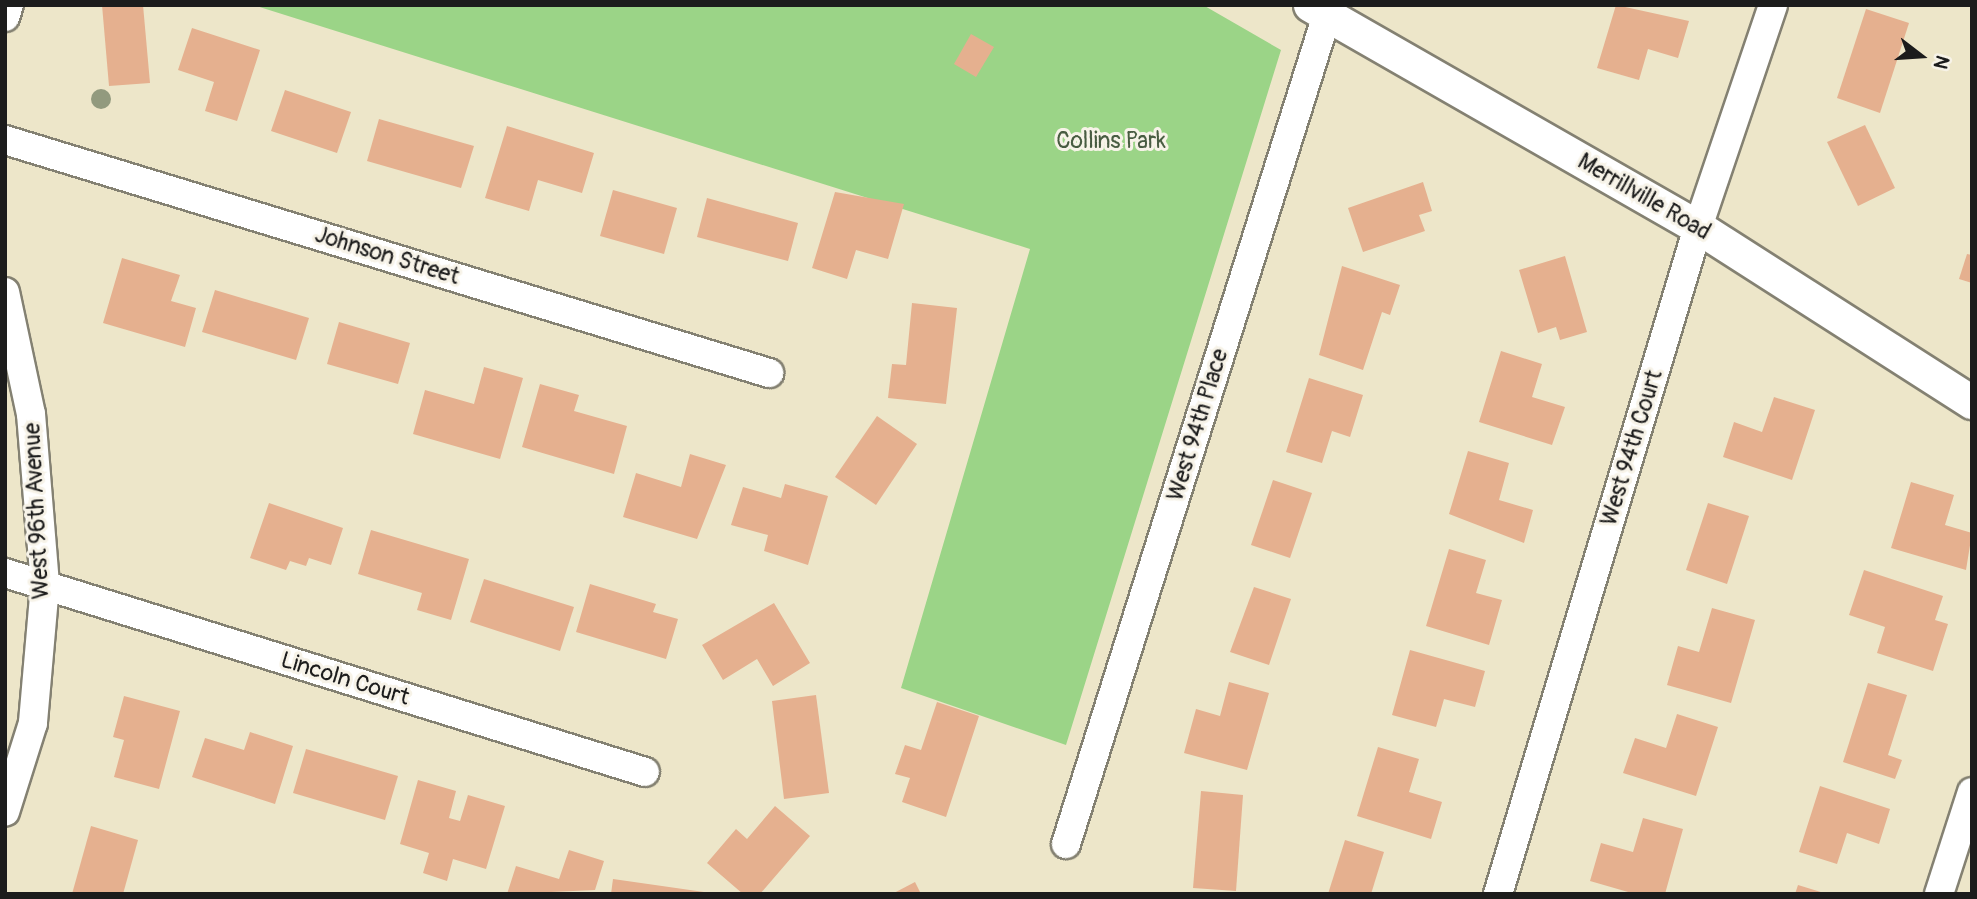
<!DOCTYPE html>
<style>
body{margin:0}
#map{position:relative;width:1977px;height:899px;overflow:hidden;background:#ede6c9;font-family:Pangolin,sans-serif}
div>[style]{position:absolute}
.green>*{inset:0;background:#9bd487}
.building>*{inset:0;background:#e5b08f}
.roads{filter:drop-shadow(2px 0 #848172) drop-shadow(-2px 0 #848172) drop-shadow(0 2px #848172) drop-shadow(0 -2px #848172)}
.minor>*{height:28px;margin:-14px;padding:0 14px;transform-origin:14px;border-radius:14px;background:#fff}
.tertiary>*{height:33px;margin:-16.5px;padding:0 16.5px;transform-origin:16.5px;border-radius:16.5px;background:#fff}
.trees>*{width:20px;height:20px;margin:-10px;border-radius:50%;background:#929a7e}
span{translate:-50% -50%;white-space:nowrap;text-align:center;line-height:1.15;-webkit-text-stroke:6px #f7f3e8;paint-order:stroke}
.park-label{font-size:23px;color:#485c41}
.street-label{font-size:23px;color:#1c1c1c}
.frame{position:absolute;inset:0;border:7px solid #1c1c1c;pointer-events:none}
.north{position:absolute;left:1886px;top:21px;width:70px;height:70px;-webkit-text-stroke:5px #f7f3e8;paint-order:stroke;rotate:107deg;font-size:19px;font-weight:700;line-height:28px;text-align:center;color:#1c1c1c}
.north::after{content:'';display:block;margin:auto;width:24px;height:32px;background:#1c1c1c;clip-path:polygon(50% 0,100% 100%,50% 72%,0 100%)}
</style>
<div id="map">
<div class="green">
<div style="clip-path:polygon(253px 5px,1203px 5px,1281px 50px,1066px 745px,901px 688px,1030px 249px)"></div>
</div>
<div class="building">
<div style="clip-path:polygon(102px 5px,143px 5px,150px 83px,109px 86px)"></div>
<div style="clip-path:polygon(1616px 5px,1689px 21px,1678px 58px,1648px 49px,1639px 80px,1597px 68px)"></div>
<div style="clip-path:polygon(1866px 9px,1909px 23px,1880px 113px,1837px 98px)"></div>
<div style="clip-path:polygon(192px 28px,260px 50px,237px 121px,205px 111px,214px 82px,178px 70px)"></div>
<div style="clip-path:polygon(971px 34px,994px 47px,976px 77px,954px 64px)"></div>
<div style="clip-path:polygon(285px 90px,351px 112px,337px 153px,271px 131px)"></div>
<div style="clip-path:polygon(379px 119px,474px 146px,461px 188px,367px 161px)"></div>
<div style="clip-path:polygon(1865px 125px,1895px 188px,1858px 206px,1827px 142px)"></div>
<div style="clip-path:polygon(507px 126px,594px 153px,582px 193px,538px 180px,529px 211px,485px 198px)"></div>
<div style="clip-path:polygon(1423px 182px,1432px 211px,1419px 215px,1425px 231px,1363px 252px,1348px 208px)"></div>
<div style="clip-path:polygon(613px 190px,677px 208px,664px 254px,600px 236px)"></div>
<div style="clip-path:polygon(835px 192px,904px 204px,888px 259px,856px 250px,847px 279px,812px 268px)"></div>
<div style="clip-path:polygon(707px 198px,798px 223px,788px 261px,697px 237px)"></div>
<div style="clip-path:polygon(1967px 254px,1972px 255px,1972px 283px,1959px 279px)"></div>
<div style="clip-path:polygon(1565px 256px,1587px 332px,1560px 340px,1556px 327px,1538px 333px,1519px 270px)"></div>
<div style="clip-path:polygon(122px 258px,180px 275px,171px 301px,196px 308px,185px 347px,103px 323px)"></div>
<div style="clip-path:polygon(1342px 266px,1400px 285px,1390px 315px,1382px 312px,1363px 370px,1319px 355px)"></div>
<div style="clip-path:polygon(215px 290px,309px 318px,296px 360px,202px 332px)"></div>
<div style="clip-path:polygon(912px 303px,957px 308px,946px 404px,888px 398px,892px 364px,906px 365px)"></div>
<div style="clip-path:polygon(339px 322px,410px 343px,398px 384px,327px 364px)"></div>
<div style="clip-path:polygon(1501px 351px,1542px 364px,1532px 397px,1565px 407px,1552px 445px,1479px 422px)"></div>
<div style="clip-path:polygon(484px 367px,523px 378px,500px 459px,413px 434px,425px 390px,474px 404px)"></div>
<div style="clip-path:polygon(1309px 378px,1363px 395px,1350px 437px,1332px 431px,1322px 463px,1286px 452px)"></div>
<div style="clip-path:polygon(540px 384px,579px 395px,574px 411px,627px 426px,614px 474px,522px 447px)"></div>
<div style="clip-path:polygon(1774px 397px,1815px 410px,1792px 480px,1723px 457px,1734px 422px,1762px 432px)"></div>
<div style="clip-path:polygon(877px 416px,917px 444px,876px 505px,835px 477px)"></div>
<div style="clip-path:polygon(1468px 451px,1509px 463px,1499px 500px,1533px 510px,1524px 543px,1449px 514px)"></div>
<div style="clip-path:polygon(690px 454px,726px 465px,697px 539px,623px 517px,636px 473px,681px 487px)"></div>
<div style="clip-path:polygon(1273px 480px,1312px 493px,1290px 558px,1251px 545px)"></div>
<div style="clip-path:polygon(1911px 482px,1954px 495px,1945px 525px,1972px 533px,1966px 570px,1891px 548px)"></div>
<div style="clip-path:polygon(785px 484px,828px 496px,808px 565px,764px 551px,768px 535px,731px 525px,743px 487px,781px 498px)"></div>
<div style="clip-path:polygon(269px 503px,343px 528px,331px 565px,309px 558px,306px 566px,290px 561px,286px 570px,250px 558px)"></div>
<div style="clip-path:polygon(1708px 503px,1749px 516px,1727px 584px,1686px 570px)"></div>
<div style="clip-path:polygon(371px 530px,469px 559px,451px 620px,417px 610px,422px 593px,358px 574px)"></div>
<div style="clip-path:polygon(1449px 549px,1486px 560px,1476px 593px,1502px 600px,1489px 645px,1426px 626px)"></div>
<div style="clip-path:polygon(1864px 570px,1943px 596px,1935px 620px,1948px 624px,1933px 671px,1877px 653px,1885px 627px,1849px 615px)"></div>
<div style="clip-path:polygon(484px 579px,574px 607px,560px 651px,470px 622px)"></div>
<div style="clip-path:polygon(590px 584px,656px 604px,653px 612px,678px 619px,666px 659px,576px 632px)"></div>
<div style="clip-path:polygon(1254px 587px,1291px 599px,1269px 665px,1230px 652px)"></div>
<div style="clip-path:polygon(774px 603px,810px 663px,773px 686px,757px 659px,723px 680px,702px 645px)"></div>
<div style="clip-path:polygon(1712px 608px,1755px 620px,1731px 703px,1667px 685px,1678px 646px,1699px 652px)"></div>
<div style="clip-path:polygon(1410px 650px,1485px 671px,1475px 707px,1444px 699px,1436px 727px,1392px 715px)"></div>
<div style="clip-path:polygon(1229px 682px,1269px 693px,1247px 770px,1184px 753px,1196px 709px,1220px 716px)"></div>
<div style="clip-path:polygon(1868px 683px,1907px 695px,1888px 755px,1902px 760px,1895px 779px,1843px 762px)"></div>
<div style="clip-path:polygon(816px 695px,829px 793px,784px 799px,772px 701px)"></div>
<div style="clip-path:polygon(124px 696px,180px 711px,159px 789px,114px 777px,124px 740px,113px 737px)"></div>
<div style="clip-path:polygon(937px 702px,979px 716px,946px 817px,902px 802px,910px 778px,895px 774px,905px 745px,921px 750px)"></div>
<div style="clip-path:polygon(1677px 714px,1718px 727px,1696px 796px,1623px 773px,1635px 738px,1666px 748px)"></div>
<div style="clip-path:polygon(250px 732px,293px 746px,275px 804px,192px 777px,205px 738px,244px 750px)"></div>
<div style="clip-path:polygon(1378px 747px,1419px 759px,1409px 792px,1442px 802px,1431px 839px,1357px 816px)"></div>
<div style="clip-path:polygon(306px 749px,398px 776px,385px 820px,293px 793px)"></div>
<div style="clip-path:polygon(418px 780px,456px 791px,449px 818px,460px 821px,468px 795px,505px 806px,486px 869px,453px 859px,447px 881px,423px 873px,429px 853px,400px 844px)"></div>
<div style="clip-path:polygon(1820px 786px,1890px 809px,1879px 844px,1847px 833px,1837px 864px,1799px 852px)"></div>
<div style="clip-path:polygon(1201px 791px,1243px 795px,1236px 891px,1193px 888px)"></div>
<div style="clip-path:polygon(775px 806px,810px 836px,760px 894px,743px 894px,707px 863px,736px 829px,747px 839px)"></div>
<div style="clip-path:polygon(1643px 818px,1683px 829px,1665px 894px,1635px 894px,1590px 881px,1601px 843px,1633px 852px)"></div>
<div style="clip-path:polygon(91px 826px,138px 840px,123px 894px,72px 894px)"></div>
<div style="clip-path:polygon(1345px 840px,1384px 852px,1371px 894px,1328px 894px)"></div>
<div style="clip-path:polygon(569px 850px,604px 861px,595px 890px,507px 894px,516px 866px,559px 879px)"></div>
<div style="clip-path:polygon(613px 879px,704px 892px,704px 894px,611px 894px)"></div>
<div style="clip-path:polygon(915px 882px,921px 894px,892px 894px)"></div>
<div style="clip-path:polygon(1798px 885px,1824px 893px,1823px 894px,1795px 894px)"></div>
</div>
<div class="roads">
<div class="minor">
<div style="left:5px;top:17px;width:13px;rotate:-72deg"></div>
<div style="left:5px;top:140px;width:799px;rotate:16.96deg"></div>
<div style="left:5px;top:292px;width:125px;rotate:78deg"></div>
<div style="left:31px;top:414px;width:172px;rotate:85.3deg"></div>
<div style="left:45px;top:585px;width:139px;rotate:95deg"></div>
<div style="left:33px;top:723px;width:93px;rotate:107.5deg"></div>
<div style="left:5px;top:573px;width:670px;rotate:17.27deg"></div>
<div style="left:1066px;top:844px;width:880px;rotate:-72.53deg"></div>
<div style="left:1498px;top:894px;width:696px;rotate:-73.31deg"></div>
<div style="left:1698px;top:227px;width:234px;rotate:-71.3deg"></div>
<div style="left:1939px;top:894px;width:107px;rotate:-72.1deg"></div>
</div>
<div class="tertiary">
<div style="left:1310px;top:5px;width:447px;rotate:29.8deg"></div>
<div style="left:1698px;top:227px;width:325px;rotate:32.6deg"></div>
</div>
</div>
<div class="trees">
<div style="left:101px;top:99px"></div>
</div>
<div class="park-label">
<span style="left:1111px;top:141px">Collins Park</span>
</div>
<div class="street-label">
<span style="left:1644px;top:197px;rotate:30deg">Merrillville Road</span>
<span style="left:387px;top:256px;rotate:17deg">Johnson Street</span>
<span style="left:1198px;top:425px;rotate:-73deg">West 94th Place</span>
<span style="left:1632px;top:448px;rotate:-73deg">West 94th Court</span>
<span style="left:37px;top:511px;rotate:-93deg">West 96th Avenue</span>
<span style="left:345px;top:679px;rotate:17deg">Lincoln Court</span>
</div>
<div class="frame"></div>
<div class="north">N</div>
</div>
